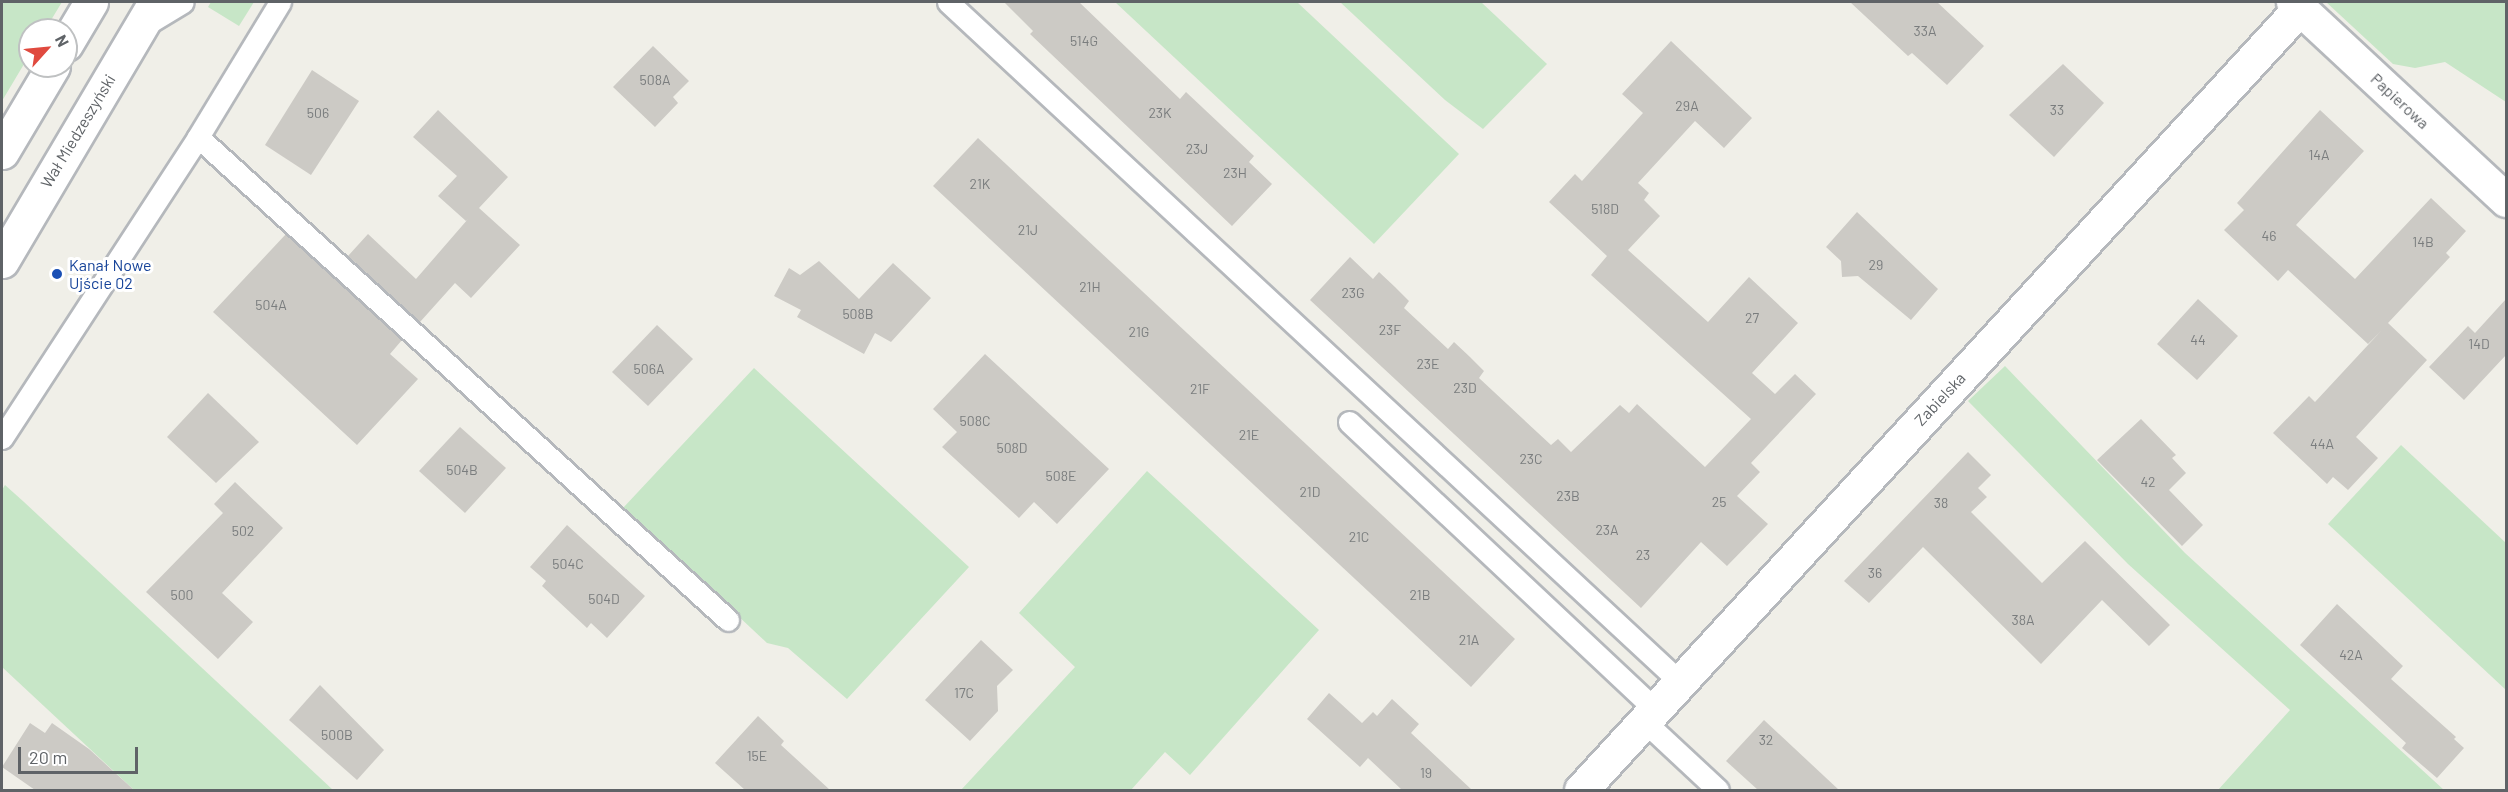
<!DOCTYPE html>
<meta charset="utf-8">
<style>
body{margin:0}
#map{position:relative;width:2508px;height:792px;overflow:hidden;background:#f0efe8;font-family:Barlow,sans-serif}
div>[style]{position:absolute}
.green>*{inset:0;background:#c7e6c7}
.building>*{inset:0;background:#cccac5}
.roads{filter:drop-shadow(2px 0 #b5b8bc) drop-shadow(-2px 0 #b5b8bc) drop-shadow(0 2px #b5b8bc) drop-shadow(0 -2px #b5b8bc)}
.lane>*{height:21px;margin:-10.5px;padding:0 10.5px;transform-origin:10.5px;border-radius:10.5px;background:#fff}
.street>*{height:33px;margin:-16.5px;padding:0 16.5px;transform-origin:16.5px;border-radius:16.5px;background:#fff}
.secondary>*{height:33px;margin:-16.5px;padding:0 16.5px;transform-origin:16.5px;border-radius:16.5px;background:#fff}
.dots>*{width:16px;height:16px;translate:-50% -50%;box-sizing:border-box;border:3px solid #fff;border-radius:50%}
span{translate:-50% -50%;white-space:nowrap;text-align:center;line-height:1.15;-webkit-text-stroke:6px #fff;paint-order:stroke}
.number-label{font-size:14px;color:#7a7d7e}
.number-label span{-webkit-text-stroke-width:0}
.street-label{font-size:16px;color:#5f6367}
.transit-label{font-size:16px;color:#164399}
.left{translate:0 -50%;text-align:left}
.frame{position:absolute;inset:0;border:3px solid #5f6367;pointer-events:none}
.north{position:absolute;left:18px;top:18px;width:60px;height:60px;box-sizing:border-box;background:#fff;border:2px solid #bfc1c2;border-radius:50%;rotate:63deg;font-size:16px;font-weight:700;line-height:24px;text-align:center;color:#5f6367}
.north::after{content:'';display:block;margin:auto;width:21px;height:27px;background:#e04a3f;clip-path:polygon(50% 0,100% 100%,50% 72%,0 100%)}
.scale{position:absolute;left:18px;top:747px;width:120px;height:27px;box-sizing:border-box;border:3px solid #5f6367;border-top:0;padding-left:8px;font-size:18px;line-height:21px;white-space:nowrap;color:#5f6367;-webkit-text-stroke:4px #fff;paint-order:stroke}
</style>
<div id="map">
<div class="green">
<div style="clip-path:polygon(2px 2px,62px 2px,45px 30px,30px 30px,30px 54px,2px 101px)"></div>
<div style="clip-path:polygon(211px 2px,254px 2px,239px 26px,208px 7px)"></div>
<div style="clip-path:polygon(1115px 2px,1297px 2px,1459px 154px,1374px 244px)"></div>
<div style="clip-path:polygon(1340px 2px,1481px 2px,1547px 64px,1483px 129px,1445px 100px)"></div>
<div style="clip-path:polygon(2326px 2px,2506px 2px,2506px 102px,2445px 62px,2415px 68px,2393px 64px)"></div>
<div style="clip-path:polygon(2005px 366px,2185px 553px,2444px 790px,2218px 790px,2290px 710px,2128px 564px,1968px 401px)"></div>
<div style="clip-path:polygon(754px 368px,969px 567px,847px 699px,788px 648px,767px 643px,623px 508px)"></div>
<div style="clip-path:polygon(2401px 445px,2506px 543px,2506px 690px,2328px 524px)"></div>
<div style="clip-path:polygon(1147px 471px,1319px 630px,1190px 775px,1165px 752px,1131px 790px,961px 790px,1075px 667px,1019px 613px)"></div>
<div style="clip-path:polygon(5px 485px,24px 502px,333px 790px,134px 790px,2px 667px,2px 490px)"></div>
</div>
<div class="building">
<div style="clip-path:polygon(1004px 2px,1079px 2px,1180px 99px,1186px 92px,1254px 156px,1249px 162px,1272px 184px,1232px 226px,1030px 34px,1033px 31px)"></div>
<div style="clip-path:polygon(1850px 2px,1937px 2px,1984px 46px,1947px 85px,1912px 53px,1908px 56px)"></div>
<div style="clip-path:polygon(1671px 41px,1752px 118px,1724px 148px,1695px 121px,1638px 183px,1649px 193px,1644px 200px,1660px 216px,1628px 250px,1708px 322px,1749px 277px,1798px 323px,1752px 373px,1775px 394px,1795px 374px,1816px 394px,1751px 463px,1760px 472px,1737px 496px,1768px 524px,1727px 566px,1701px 542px,1641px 608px,1310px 300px,1350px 257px,1373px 279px,1379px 272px,1395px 287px,1409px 301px,1404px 308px,1448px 349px,1454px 342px,1470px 357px,1484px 371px,1479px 378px,1551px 445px,1558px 439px,1571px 452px,1620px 405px,1629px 413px,1637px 404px,1705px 467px,1751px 419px,1591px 275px,1607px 256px,1549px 202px,1575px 174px,1582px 181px,1643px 113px,1622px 94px)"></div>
<div style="clip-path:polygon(653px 46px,689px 81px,673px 97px,678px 103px,655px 127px,613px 87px)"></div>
<div style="clip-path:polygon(2063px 64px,2104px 103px,2054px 157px,2009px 115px)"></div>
<div style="clip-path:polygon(312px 70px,359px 101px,311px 175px,265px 145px)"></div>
<div style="clip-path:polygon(438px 110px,508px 177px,479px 208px,520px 245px,471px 298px,455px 283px,420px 322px,348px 256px,368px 234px,416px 279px,468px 219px,466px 221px,438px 196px,457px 176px,413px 137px)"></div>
<div style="clip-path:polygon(2320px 110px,2364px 151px,2296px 225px,2355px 279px,2431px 198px,2466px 231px,2446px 253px,2450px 257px,2388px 323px,2427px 360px,2356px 437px,2378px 458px,2348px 490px,2333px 477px,2327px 484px,2273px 433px,2309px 396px,2315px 402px,2381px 331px,2368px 344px,2288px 270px,2278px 281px,2224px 230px,2244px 210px,2237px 203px)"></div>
<div style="clip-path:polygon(978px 138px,1515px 639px,1471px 687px,933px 186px)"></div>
<div style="clip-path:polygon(1857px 212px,1938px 289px,1911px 320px,1858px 276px,1842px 277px,1841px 261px,1826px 247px)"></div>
<div style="clip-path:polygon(286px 234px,402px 340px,390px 354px,418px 379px,357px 445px,213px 312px)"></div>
<div style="clip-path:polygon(819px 261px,859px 299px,893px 263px,931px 298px,891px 342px,875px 333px,864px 354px,797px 317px,801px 310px,774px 296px,789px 268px,800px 275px)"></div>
<div style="clip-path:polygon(2198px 299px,2238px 336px,2197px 380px,2157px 344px)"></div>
<div style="clip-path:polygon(2506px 299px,2506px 355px,2464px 400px,2429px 367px,2468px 326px,2475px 333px)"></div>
<div style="clip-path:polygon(657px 325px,693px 359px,648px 406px,612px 372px)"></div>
<div style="clip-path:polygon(985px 354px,1109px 469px,1057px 524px,1034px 502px,1019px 518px,942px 447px,957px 432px,933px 409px)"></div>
<div style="clip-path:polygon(208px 393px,259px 442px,216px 483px,167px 437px)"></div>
<div style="clip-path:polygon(2141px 419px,2176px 455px,2172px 458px,2186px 473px,2169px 490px,2203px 525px,2182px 546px,2097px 460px)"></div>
<div style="clip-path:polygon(460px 427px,506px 468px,465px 513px,419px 471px)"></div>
<div style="clip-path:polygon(1968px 452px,1991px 475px,1978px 488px,1987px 497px,1971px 512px,2042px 583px,2085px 541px,2170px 625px,2149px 646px,2102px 600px,2041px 664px,1923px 547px,1869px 603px,1844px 581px)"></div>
<div style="clip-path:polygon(235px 482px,283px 528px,222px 593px,253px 622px,218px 659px,146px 592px,223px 513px,214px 504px)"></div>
<div style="clip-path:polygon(567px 525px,645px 596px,607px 638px,591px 623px,587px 628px,542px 586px,546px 581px,530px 567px)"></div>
<div style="clip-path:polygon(2337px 604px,2403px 666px,2391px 679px,2456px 737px,2454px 739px,2464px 748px,2437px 778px,2402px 748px,2406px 743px,2300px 645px)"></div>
<div style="clip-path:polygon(981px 640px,1013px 670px,997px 686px,998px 711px,970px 741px,925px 700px)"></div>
<div style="clip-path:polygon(320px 685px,384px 750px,357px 780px,289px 720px)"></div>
<div style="clip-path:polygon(1329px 693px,1362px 723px,1373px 712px,1377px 716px,1392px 699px,1419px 724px,1411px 733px,1472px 790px,1402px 790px,1368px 758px,1360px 767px,1307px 719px)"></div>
<div style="clip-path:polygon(758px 716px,784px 741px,781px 745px,830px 790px,745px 790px,715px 763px)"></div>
<div style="clip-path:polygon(1764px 720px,1839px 790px,1758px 790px,1726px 761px)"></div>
<div style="clip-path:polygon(30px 723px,45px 733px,52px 723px,89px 749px,134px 790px,35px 790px,2px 767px)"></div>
</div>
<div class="roads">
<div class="lane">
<div style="left:948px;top:2px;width:999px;rotate:42.89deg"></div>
<div style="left:145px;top:25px;width:44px;rotate:-31.2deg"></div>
<div style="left:198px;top:137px;width:717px;rotate:42.34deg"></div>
<div style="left:1349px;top:422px;width:420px;rotate:43.2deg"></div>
<div style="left:2px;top:438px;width:359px;rotate:-56.9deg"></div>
<div style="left:198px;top:137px;width:158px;rotate:-58.7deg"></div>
<div style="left:1644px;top:721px;width:101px;rotate:43deg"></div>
</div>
<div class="street">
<div style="left:2293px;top:2px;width:291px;rotate:42.9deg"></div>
<div style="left:1581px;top:790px;width:1062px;rotate:-47.4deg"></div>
</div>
<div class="secondary">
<div style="left:66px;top:44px;width:49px;rotate:-59.2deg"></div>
<div style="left:2px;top:152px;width:100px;rotate:-59.3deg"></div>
<div style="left:2px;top:261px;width:301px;rotate:-59.4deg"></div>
</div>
</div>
<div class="dots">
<div style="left:57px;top:274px;background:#1a4fb4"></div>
</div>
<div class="number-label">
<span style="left:1925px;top:31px">33A</span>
<span style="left:1084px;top:41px">514G</span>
<span style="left:655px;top:80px">508A</span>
<span style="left:1687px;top:106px">29A</span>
<span style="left:2057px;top:110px">33</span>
<span style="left:318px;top:113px">506</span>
<span style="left:1160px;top:113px">23K</span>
<span style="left:1197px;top:149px">23J</span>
<span style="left:2319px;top:155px">14A</span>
<span style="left:1235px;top:173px">23H</span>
<span style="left:980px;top:184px">21K</span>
<span style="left:1605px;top:209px">518D</span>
<span style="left:1028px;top:230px">21J</span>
<span style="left:2269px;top:236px">46</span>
<span style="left:2423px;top:242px">14B</span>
<span style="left:1876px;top:265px">29</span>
<span style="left:1090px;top:287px">21H</span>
<span style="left:1353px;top:293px">23G</span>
<span style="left:271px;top:305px">504A</span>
<span style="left:858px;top:314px">508B</span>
<span style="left:1752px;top:318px">27</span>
<span style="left:1390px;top:330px">23F</span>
<span style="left:1139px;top:332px">21G</span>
<span style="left:2198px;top:340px">44</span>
<span style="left:2479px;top:344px">14D</span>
<span style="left:1428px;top:364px">23E</span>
<span style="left:649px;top:369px">506A</span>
<span style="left:1465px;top:388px">23D</span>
<span style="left:1200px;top:389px">21F</span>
<span style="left:975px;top:421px">508C</span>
<span style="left:1249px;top:435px">21E</span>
<span style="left:2322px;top:444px">44A</span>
<span style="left:1012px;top:448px">508D</span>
<span style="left:1531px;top:459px">23C</span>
<span style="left:462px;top:470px">504B</span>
<span style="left:1061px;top:476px">508E</span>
<span style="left:2148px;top:482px">42</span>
<span style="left:1310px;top:492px">21D</span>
<span style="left:1568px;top:496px">23B</span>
<span style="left:1719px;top:502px">25</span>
<span style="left:1941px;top:503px">38</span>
<span style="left:1607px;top:530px">23A</span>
<span style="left:243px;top:531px">502</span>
<span style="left:1359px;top:537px">21C</span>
<span style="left:1643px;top:555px">23</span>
<span style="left:568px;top:564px">504C</span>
<span style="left:1875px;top:573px">36</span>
<span style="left:182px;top:595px">500</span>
<span style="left:1420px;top:595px">21B</span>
<span style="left:604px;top:599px">504D</span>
<span style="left:2023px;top:620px">38A</span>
<span style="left:1469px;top:640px">21A</span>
<span style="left:2351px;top:655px">42A</span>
<span style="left:964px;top:693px">17C</span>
<span style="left:337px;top:735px">500B</span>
<span style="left:1766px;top:740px">32</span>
<span style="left:757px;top:756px">15E</span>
<span style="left:1426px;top:773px">19</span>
</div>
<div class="street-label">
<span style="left:2400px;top:101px;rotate:43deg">Papierowa</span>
<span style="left:78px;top:131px;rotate:-59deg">Wał Miedzeszyński</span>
<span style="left:1940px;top:399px;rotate:-47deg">Zabielska</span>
</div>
<div class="transit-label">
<span class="left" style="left:69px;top:274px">Kanał Nowe<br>Ujście 02</span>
</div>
<div class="frame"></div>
<div class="north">N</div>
<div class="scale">20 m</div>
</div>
